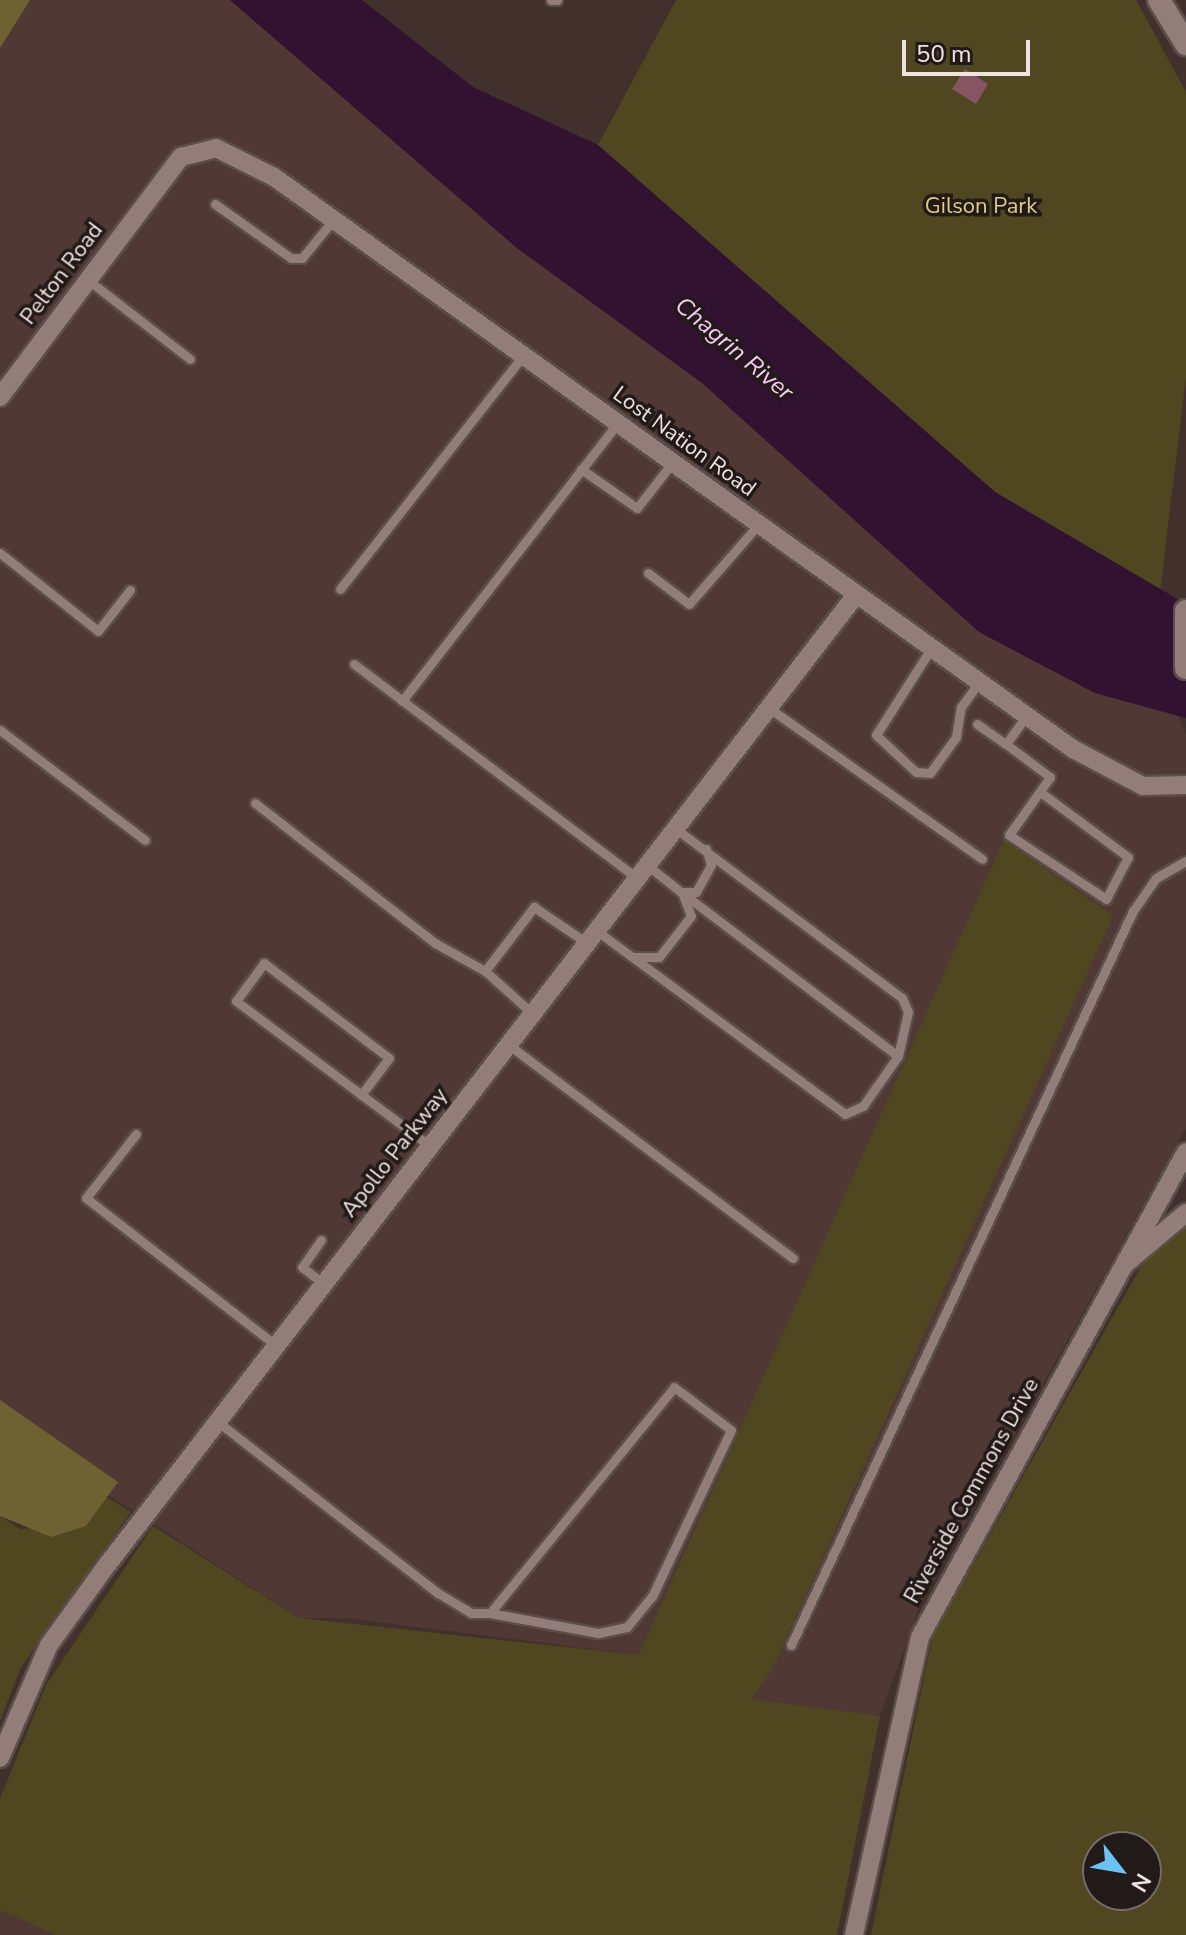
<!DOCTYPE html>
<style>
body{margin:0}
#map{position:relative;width:1186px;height:1935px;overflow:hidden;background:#41302c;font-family:"Nunito Sans",sans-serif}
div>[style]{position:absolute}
.built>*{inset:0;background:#503834}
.green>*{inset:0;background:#504721}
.forest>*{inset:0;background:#6e6232}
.water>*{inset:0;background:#311230}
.building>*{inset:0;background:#865463}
.roads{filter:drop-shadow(2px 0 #5b4d49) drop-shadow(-2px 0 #5b4d49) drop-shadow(0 2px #5b4d49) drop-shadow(0 -2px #5b4d49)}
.service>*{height:9px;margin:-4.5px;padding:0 4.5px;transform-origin:4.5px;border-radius:4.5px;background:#927d79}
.minor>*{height:18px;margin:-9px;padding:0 9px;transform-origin:9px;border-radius:9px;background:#927d79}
.tertiary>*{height:22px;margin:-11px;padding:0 11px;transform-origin:11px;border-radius:11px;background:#927d79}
span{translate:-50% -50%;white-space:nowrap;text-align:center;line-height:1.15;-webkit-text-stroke:7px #221a18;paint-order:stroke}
.park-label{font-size:22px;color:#e0cd80}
.street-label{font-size:22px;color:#efe3e1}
.water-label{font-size:24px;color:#f9c9f5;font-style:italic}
.north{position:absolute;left:1082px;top:1831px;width:80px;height:80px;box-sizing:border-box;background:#221a18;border:2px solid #746a68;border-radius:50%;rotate:121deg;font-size:22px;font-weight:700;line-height:32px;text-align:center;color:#efe3e1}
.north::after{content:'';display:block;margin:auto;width:28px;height:36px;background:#6bc3f2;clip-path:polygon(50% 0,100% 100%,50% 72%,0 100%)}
.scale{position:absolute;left:902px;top:40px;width:128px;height:36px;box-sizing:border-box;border:4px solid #efe3e1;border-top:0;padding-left:10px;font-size:24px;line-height:28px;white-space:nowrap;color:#efe3e1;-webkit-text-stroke:6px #221a18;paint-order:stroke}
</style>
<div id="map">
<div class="built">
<div style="clip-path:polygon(0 0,230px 0,517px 248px,702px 383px,979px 632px,1095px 693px,1178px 716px,1186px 735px,1186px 1128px,920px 1605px,880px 1716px,757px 1701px,638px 1655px,347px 1618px,299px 1618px,0 1425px)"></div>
<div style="clip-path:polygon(0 1910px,56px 1935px,0 1935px)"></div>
</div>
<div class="green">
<div style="clip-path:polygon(676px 0,1136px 0,1186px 92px,1186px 376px,1160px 593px,995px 492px,598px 145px)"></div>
<div style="clip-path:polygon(1004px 840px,1113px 916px,772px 1670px,751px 1699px,880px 1716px,837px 1935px,56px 1935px,0 1910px,0 1799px,46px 1685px,153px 1526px,299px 1618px,639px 1655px)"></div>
<div style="clip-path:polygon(evenodd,1186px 1227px,1186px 1935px,871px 1935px,932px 1638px,1147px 1256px,1186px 1227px,1098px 1847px,1146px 1847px,1146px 1895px,1098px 1895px,1098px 1847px)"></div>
<div style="clip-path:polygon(106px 1497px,131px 1512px,21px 1667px,0 1721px,0 1516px,20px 1529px,86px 1526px)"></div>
</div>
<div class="forest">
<div style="clip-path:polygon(0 0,30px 0,0 48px)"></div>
<div style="clip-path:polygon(0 1400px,118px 1482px,86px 1526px,51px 1537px,0 1516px)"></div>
</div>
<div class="water">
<div style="clip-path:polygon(230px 0,362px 0,473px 87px,598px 145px,995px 492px,1186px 604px,1186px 718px,1095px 693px,979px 632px,702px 383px,517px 248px)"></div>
</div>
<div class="building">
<div style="clip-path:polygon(965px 69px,988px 84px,976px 104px,952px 89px)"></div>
</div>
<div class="roads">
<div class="service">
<div style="left:551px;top:0;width:6px"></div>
<div style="left:215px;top:204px;width:93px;rotate:35.4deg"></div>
<div style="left:291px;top:258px;width:11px"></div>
<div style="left:302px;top:258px;width:49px;rotate:-50.8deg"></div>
<div style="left:88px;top:280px;width:129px;rotate:37.8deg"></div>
<div style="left:581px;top:469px;width:68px;rotate:34.9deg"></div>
<div style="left:637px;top:508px;width:57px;rotate:-52.1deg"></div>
<div style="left:0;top:553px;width:125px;rotate:38.5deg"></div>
<div style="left:98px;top:631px;width:52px;rotate:-52deg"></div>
<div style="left:648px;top:573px;width:51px;rotate:37.1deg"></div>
<div style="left:689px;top:604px;width:105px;rotate:-48.9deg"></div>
<div style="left:340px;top:589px;width:296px;rotate:-51.9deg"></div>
<div style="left:932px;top:647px;width:104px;rotate:122.5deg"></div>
<div style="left:876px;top:735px;width:54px;rotate:42.8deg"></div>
<div style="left:916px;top:772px;width:14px;rotate:4deg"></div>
<div style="left:930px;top:773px;width:44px;rotate:-54.2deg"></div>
<div style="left:956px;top:737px;width:30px;rotate:-81deg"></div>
<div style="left:961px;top:707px;width:32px;rotate:-54deg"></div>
<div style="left:354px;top:664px;width:355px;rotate:37.1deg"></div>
<div style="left:402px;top:701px;width:351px;rotate:-52.2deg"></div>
<div style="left:769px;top:708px;width:261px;rotate:35.3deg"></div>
<div style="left:1027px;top:715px;width:36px;rotate:126deg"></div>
<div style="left:1006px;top:744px;width:55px;rotate:36.9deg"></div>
<div style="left:1050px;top:777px;width:71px;rotate:125.3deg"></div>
<div style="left:1009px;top:835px;width:116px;rotate:33.4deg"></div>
<div style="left:1106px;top:899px;width:47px;rotate:-62.4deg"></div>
<div style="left:1128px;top:857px;width:109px;rotate:-143.5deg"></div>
<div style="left:977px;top:724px;width:35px;rotate:35deg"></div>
<div style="left:0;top:730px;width:182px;rotate:37.2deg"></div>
<div style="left:255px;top:803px;width:228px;rotate:37.9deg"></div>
<div style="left:435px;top:943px;width:57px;rotate:29.2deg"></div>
<div style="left:648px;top:866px;width:42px;rotate:38.2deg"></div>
<div style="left:681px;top:892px;width:15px"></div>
<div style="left:696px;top:892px;width:31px;rotate:-61deg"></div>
<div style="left:711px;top:865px;width:17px;rotate:-107deg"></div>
<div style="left:681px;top:892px;width:272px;rotate:37.1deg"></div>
<div style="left:597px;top:931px;width:308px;rotate:36.4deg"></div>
<div style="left:845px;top:1114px;width:20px;rotate:-24deg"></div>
<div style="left:863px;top:1106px;width:61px;rotate:-55deg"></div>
<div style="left:898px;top:1056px;width:45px;rotate:-77.2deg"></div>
<div style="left:908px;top:1012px;width:15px;rotate:-113deg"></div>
<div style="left:902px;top:998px;width:282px;rotate:-143.2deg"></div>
<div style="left:633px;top:957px;width:26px"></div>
<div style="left:659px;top:957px;width:52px;rotate:-52deg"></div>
<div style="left:691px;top:916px;width:22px;rotate:-111deg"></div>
<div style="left:533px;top:1014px;width:64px;rotate:-138.1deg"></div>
<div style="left:485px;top:971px;width:81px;rotate:-52.6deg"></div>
<div style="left:534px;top:907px;width:64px;rotate:34.2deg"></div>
<div style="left:509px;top:1045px;width:355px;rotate:36.9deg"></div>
<div style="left:361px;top:1095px;width:46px;rotate:-52.9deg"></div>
<div style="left:389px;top:1058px;width:157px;rotate:-142.8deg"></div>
<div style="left:264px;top:963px;width:47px;rotate:126.4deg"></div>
<div style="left:236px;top:1001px;width:242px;rotate:36.8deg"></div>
<div style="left:136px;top:1134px;width:81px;rotate:128deg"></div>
<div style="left:86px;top:1198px;width:242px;rotate:37.8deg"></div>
<div style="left:321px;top:1240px;width:33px;rotate:125deg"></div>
<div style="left:302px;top:1267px;width:28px;rotate:38deg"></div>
<div style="left:218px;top:1422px;width:279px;rotate:37.9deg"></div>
<div style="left:438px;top:1593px;width:39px;rotate:31deg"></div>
<div style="left:471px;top:1613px;width:19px"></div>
<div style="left:490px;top:1613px;width:291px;rotate:-50.8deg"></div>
<div style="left:674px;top:1387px;width:71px;rotate:37deg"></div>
<div style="left:731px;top:1430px;width:184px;rotate:115.4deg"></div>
<div style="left:652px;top:1596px;width:40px;rotate:129deg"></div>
<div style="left:627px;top:1627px;width:30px;rotate:168deg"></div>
<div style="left:598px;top:1633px;width:110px;rotate:-169.5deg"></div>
<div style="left:791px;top:1645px;width:810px;rotate:-65.02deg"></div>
<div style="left:1133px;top:911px;width:40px;rotate:-55.1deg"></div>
<div style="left:1156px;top:878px;width:34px;rotate:-30deg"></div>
</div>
<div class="minor">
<div style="left:0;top:397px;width:301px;rotate:-53deg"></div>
<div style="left:181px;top:157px;width:36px;rotate:-14deg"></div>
<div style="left:216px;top:148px;width:65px;rotate:26.6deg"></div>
<div style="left:274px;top:177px;width:983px;rotate:35.6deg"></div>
<div style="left:1073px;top:749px;width:79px;rotate:27.9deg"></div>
<div style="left:1143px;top:786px;width:43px;rotate:-1.3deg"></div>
<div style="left:1125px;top:1264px;width:80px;rotate:-39.9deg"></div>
<div style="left:0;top:1758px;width:123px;rotate:-66.6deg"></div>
<div style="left:49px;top:1645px;width:99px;rotate:-54.1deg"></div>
<div style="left:107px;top:1565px;width:1226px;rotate:-52.33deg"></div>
<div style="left:854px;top:1935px;width:305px;rotate:-77.5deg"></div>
<div style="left:920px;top:1637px;width:553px;rotate:-61.26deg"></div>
</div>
<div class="tertiary">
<div style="left:1159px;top:0;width:52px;rotate:58.5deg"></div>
<div style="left:1186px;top:611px;width:57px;rotate:90deg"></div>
</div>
</div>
<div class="park-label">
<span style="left:981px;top:207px">Gilson Park</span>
</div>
<div class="street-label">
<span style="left:62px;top:274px;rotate:-53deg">Pelton Road</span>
<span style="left:684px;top:442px;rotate:36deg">Lost Nation Road</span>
<span style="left:395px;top:1153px;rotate:-52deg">Apollo Parkway</span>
<span style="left:972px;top:1491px;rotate:-61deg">Riverside Commons Drive</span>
</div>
<div class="water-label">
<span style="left:734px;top:349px;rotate:40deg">Chagrin River</span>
</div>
<div class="north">N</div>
<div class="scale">50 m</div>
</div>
